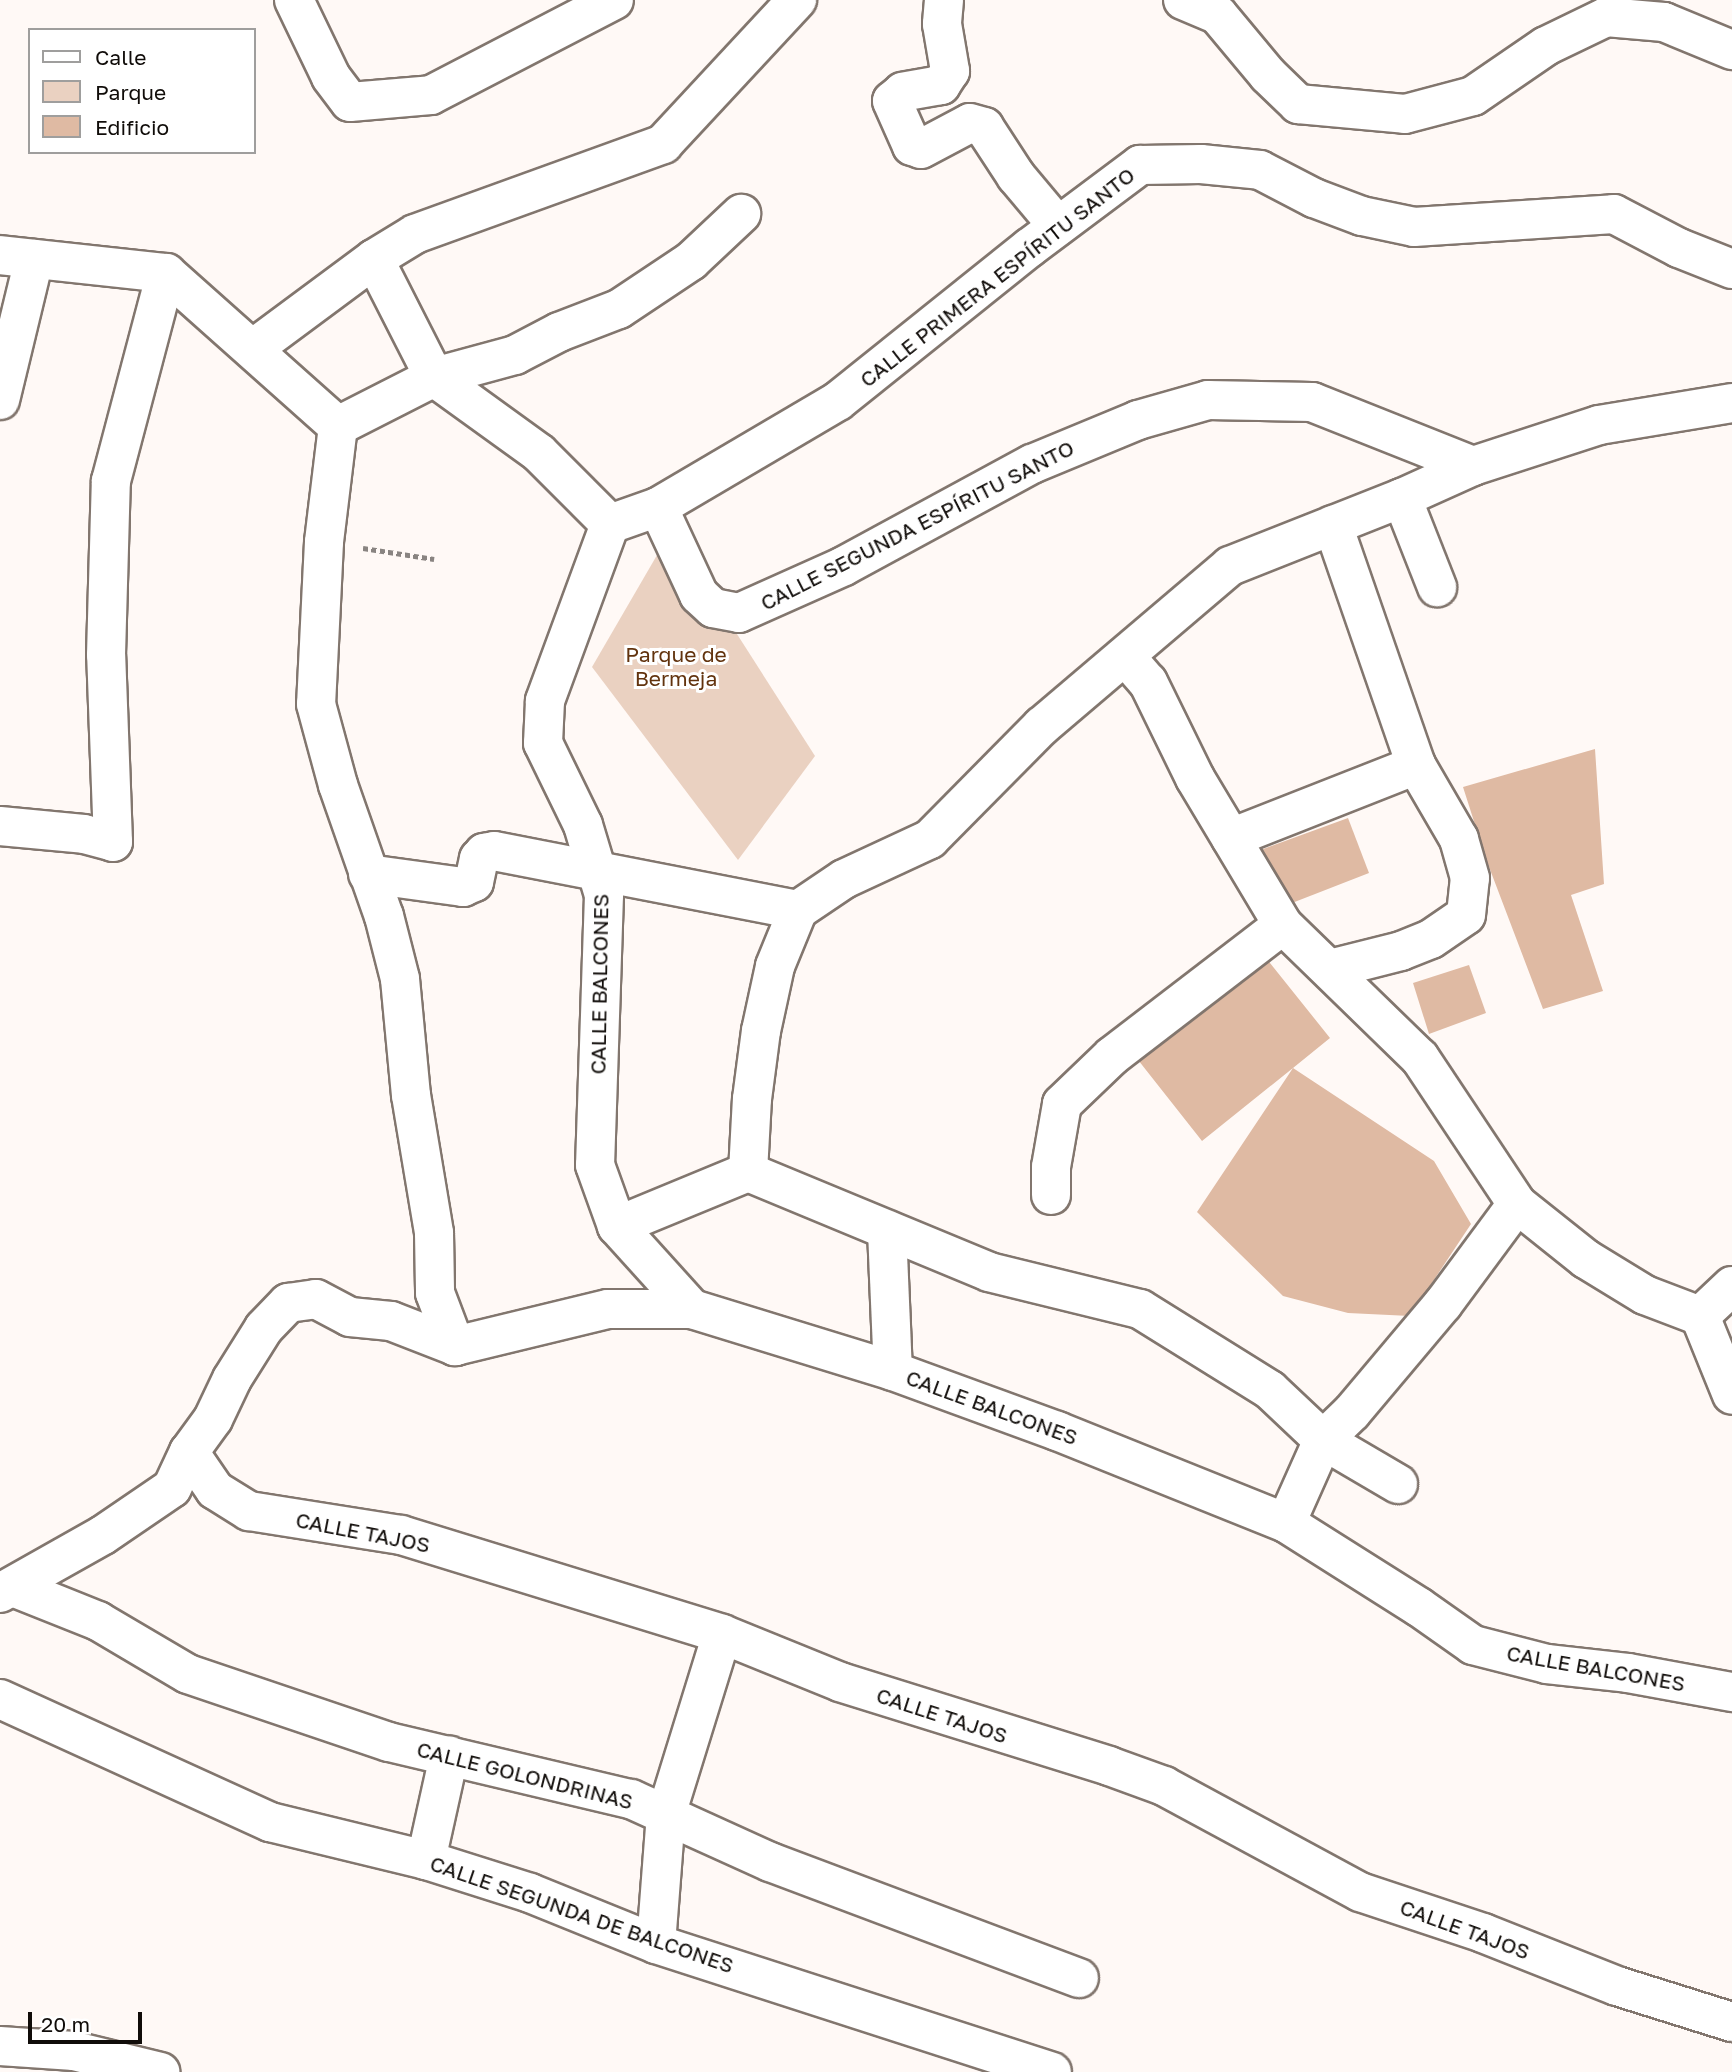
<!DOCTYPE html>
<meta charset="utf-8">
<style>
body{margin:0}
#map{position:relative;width:1732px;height:2072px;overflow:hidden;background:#fff9f6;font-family:"Golos Text",sans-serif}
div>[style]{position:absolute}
.green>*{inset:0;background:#ead1c1}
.building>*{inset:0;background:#dfbaa3}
.path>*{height:4.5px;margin-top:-2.25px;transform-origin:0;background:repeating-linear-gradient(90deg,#898481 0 5px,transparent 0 8.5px)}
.roads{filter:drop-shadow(2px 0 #82766e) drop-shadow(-2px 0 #82766e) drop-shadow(0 2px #82766e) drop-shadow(0 -2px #82766e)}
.street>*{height:38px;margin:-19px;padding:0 19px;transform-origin:19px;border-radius:19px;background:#fff}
span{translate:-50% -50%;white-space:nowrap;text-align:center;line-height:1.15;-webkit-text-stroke:6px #fff;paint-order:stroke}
.street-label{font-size:21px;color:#100c09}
.park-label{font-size:21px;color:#62330e}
.legend{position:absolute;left:28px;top:28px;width:228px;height:126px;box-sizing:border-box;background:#fff;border:2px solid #9f9e9d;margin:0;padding:9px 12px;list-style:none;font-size:21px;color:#100c09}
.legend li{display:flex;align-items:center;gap:14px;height:35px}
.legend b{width:35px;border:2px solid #9f9e9d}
.scale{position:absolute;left:28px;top:2012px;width:114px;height:32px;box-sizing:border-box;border:4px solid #100c09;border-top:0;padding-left:9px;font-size:21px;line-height:24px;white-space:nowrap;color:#100c09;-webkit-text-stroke:5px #fff;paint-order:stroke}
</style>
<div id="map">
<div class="green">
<div style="clip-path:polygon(671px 531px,815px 756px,738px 860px,592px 667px)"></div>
</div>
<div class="building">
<div style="clip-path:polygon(1595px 749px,1604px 884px,1571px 895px,1603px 991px,1543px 1009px,1486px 859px,1463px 787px)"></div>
<div style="clip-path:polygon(1348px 818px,1369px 873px,1292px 903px,1255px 852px)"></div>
<div style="clip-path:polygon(1258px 948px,1330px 1038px,1293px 1068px,1434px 1161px,1471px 1224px,1410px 1316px,1348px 1313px,1283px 1296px,1197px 1212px,1293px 1068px,1202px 1141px,1131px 1051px)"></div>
<div style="clip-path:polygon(1469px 965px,1486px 1013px,1429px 1034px,1413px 983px)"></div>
</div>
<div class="path">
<div style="left:363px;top:548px;width:72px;rotate:8.8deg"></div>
</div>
<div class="roads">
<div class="street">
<div style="left:294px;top:0;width:85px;rotate:64.3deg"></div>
<div style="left:331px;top:77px;width:31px;rotate:53deg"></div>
<div style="left:350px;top:102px;width:81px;rotate:-4.9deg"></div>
<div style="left:431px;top:95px;width:206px;rotate:-27.4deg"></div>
<div style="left:944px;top:0;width:24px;rotate:95deg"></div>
<div style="left:942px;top:24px;width:48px;rotate:80.3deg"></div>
<div style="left:950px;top:71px;width:17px;rotate:123deg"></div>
<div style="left:941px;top:85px;width:39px;rotate:170deg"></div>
<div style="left:903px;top:92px;width:14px;rotate:141deg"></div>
<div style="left:892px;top:101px;width:49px;rotate:66deg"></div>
<div style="left:912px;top:146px;width:9px;rotate:18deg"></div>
<div style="left:921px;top:149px;width:55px;rotate:-28deg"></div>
<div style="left:970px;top:123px;width:15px;rotate:16deg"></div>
<div style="left:984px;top:127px;width:59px;rotate:56.9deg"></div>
<div style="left:1016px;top:176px;width:65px;rotate:50deg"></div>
<div style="left:1183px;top:0;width:38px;rotate:23deg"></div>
<div style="left:1218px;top:15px;width:78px;rotate:50.2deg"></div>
<div style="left:1268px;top:75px;width:42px;rotate:44deg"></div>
<div style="left:1298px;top:104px;width:107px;rotate:5.3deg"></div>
<div style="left:1405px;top:114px;width:70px;rotate:-14.8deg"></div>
<div style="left:1473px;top:96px;width:88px;rotate:-34.4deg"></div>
<div style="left:1546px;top:46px;width:67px;rotate:-25.8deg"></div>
<div style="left:1606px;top:17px;width:58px;rotate:4.9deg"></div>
<div style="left:1664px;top:22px;width:74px;rotate:22.4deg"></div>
<div style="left:0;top:255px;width:167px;rotate:6.2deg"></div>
<div style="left:166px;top:273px;width:230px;rotate:41.7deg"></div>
<div style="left:374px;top:259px;width:132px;rotate:63deg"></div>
<div style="left:434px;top:377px;width:130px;rotate:35.9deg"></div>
<div style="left:539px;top:453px;width:100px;rotate:45deg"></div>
<div style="left:254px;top:348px;width:149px;rotate:-36.6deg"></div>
<div style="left:374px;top:259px;width:48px;rotate:-31.4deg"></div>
<div style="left:415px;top:234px;width:264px;rotate:-19.9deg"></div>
<div style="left:663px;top:144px;width:197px;rotate:-47.1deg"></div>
<div style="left:0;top:400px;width:145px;rotate:-76.4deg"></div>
<div style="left:338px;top:426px;width:117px;rotate:96.9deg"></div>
<div style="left:324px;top:542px;width:162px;rotate:92.8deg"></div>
<div style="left:316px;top:704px;width:84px;rotate:74.8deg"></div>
<div style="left:338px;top:785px;width:139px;rotate:70.7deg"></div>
<div style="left:384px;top:916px;width:65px;rotate:75.7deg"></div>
<div style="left:400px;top:979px;width:117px;rotate:84.6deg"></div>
<div style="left:411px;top:1095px;width:140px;rotate:80.5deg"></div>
<div style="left:434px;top:1233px;width:60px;rotate:89deg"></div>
<div style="left:435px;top:1293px;width:57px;rotate:69.3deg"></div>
<div style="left:338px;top:426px;width:108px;rotate:-27deg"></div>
<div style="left:434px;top:377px;width:84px;rotate:-15.2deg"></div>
<div style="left:515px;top:355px;width:50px;rotate:-27.6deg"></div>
<div style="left:559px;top:332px;width:64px;rotate:-21deg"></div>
<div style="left:619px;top:309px;width:87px;rotate:-33.7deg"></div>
<div style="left:691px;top:261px;width:69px;rotate:-43.2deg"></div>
<div style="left:1402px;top:498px;width:96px;rotate:68.5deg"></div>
<div style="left:658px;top:507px;width:97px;rotate:65deg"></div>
<div style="left:699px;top:595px;width:19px;rotate:43deg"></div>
<div style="left:713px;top:608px;width:26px;rotate:11deg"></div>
<div style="left:739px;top:613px;width:115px;rotate:-24.1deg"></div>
<div style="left:844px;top:566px;width:214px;rotate:-28.5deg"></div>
<div style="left:1032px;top:464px;width:115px;rotate:-22.5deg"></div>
<div style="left:1138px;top:420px;width:73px;rotate:-15.9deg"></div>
<div style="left:1208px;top:400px;width:104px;rotate:1.1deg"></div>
<div style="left:1312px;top:402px;width:173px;rotate:21.7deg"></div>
<div style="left:610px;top:524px;width:51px;rotate:-19.5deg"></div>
<div style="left:658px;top:507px;width:209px;rotate:-30.5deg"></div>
<div style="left:838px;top:401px;width:245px;rotate:-38.7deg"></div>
<div style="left:1029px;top:248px;width:139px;rotate:-36.8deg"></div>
<div style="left:1140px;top:165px;width:61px;rotate:-0.9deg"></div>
<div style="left:1201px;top:164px;width:59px;rotate:5.8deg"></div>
<div style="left:1260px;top:170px;width:61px;rotate:27.4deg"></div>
<div style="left:1314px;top:198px;width:51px;rotate:20.6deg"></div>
<div style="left:1362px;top:216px;width:53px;rotate:11.9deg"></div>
<div style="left:1414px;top:227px;width:200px;rotate:-3.7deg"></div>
<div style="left:1614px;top:214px;width:73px;rotate:27.6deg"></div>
<div style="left:1679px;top:248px;width:57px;rotate:21.6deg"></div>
<div style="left:610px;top:524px;width:189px;rotate:110.2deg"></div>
<div style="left:545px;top:701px;width:42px;rotate:92.7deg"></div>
<div style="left:543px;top:743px;width:91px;rotate:64deg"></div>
<div style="left:583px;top:825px;width:73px;rotate:73.3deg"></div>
<div style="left:604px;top:895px;width:270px;rotate:91.9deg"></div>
<div style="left:595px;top:1165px;width:65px;rotate:70.2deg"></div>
<div style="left:617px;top:1226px;width:112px;rotate:47.9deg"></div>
<div style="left:1125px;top:656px;width:35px;rotate:49deg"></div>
<div style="left:1148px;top:682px;width:107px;rotate:63.9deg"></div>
<div style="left:1195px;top:778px;width:171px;rotate:59.1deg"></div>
<div style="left:1283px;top:925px;width:191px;rotate:44.2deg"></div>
<div style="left:1420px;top:1058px;width:175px;rotate:56.4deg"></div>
<div style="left:1517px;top:1204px;width:88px;rotate:38.6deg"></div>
<div style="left:1586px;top:1259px;width:69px;rotate:31.4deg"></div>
<div style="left:1645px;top:1295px;width:59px;rotate:20.9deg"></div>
<div style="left:0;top:826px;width:84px;rotate:5.4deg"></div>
<div style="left:84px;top:834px;width:30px;rotate:15deg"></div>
<div style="left:113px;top:842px;width:187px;rotate:-92.1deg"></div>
<div style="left:106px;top:655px;width:174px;rotate:-88.4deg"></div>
<div style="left:111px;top:481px;width:215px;rotate:-75.2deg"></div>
<div style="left:1231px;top:838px;width:199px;rotate:-21.5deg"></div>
<div style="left:368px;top:874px;width:96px;rotate:7.8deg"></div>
<div style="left:463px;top:887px;width:12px;rotate:-24deg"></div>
<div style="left:474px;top:882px;width:24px;rotate:-78deg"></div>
<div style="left:479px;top:859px;width:8px;rotate:-50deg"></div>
<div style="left:484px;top:853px;width:10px;rotate:-11deg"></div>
<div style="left:494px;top:851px;width:310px;rotate:11deg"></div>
<div style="left:1330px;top:969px;width:73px;rotate:-14.2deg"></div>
<div style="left:1401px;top:951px;width:32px;rotate:-22deg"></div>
<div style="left:1431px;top:939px;width:42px;rotate:-34.4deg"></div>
<div style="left:1466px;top:915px;width:37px;rotate:-84deg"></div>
<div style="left:1470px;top:878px;width:41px;rotate:-105.8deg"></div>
<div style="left:1459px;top:839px;width:86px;rotate:-120.2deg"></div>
<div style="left:1416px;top:765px;width:254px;rotate:-109.1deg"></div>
<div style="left:748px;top:1172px;width:73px;rotate:-86.9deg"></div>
<div style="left:752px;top:1099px;width:69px;rotate:-82.5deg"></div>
<div style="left:761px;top:1031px;width:66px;rotate:-77.8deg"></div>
<div style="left:775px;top:966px;width:61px;rotate:-67.7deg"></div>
<div style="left:798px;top:910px;width:55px;rotate:-34deg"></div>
<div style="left:844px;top:879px;width:95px;rotate:-24.9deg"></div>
<div style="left:930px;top:839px;width:159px;rotate:-45.3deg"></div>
<div style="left:1042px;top:726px;width:247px;rotate:-40.4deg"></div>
<div style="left:1230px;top:566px;width:185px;rotate:-21.6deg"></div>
<div style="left:1402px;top:498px;width:78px;rotate:-24.3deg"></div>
<div style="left:1473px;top:466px;width:133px;rotate:-18deg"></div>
<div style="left:1599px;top:425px;width:135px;rotate:-9.4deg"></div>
<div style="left:748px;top:1172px;width:261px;rotate:22.5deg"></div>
<div style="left:989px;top:1272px;width:155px;rotate:13.8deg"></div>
<div style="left:1140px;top:1309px;width:153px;rotate:31.9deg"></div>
<div style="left:1270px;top:1390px;width:73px;rotate:43.3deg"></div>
<div style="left:1323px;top:1440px;width:87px;rotate:30.4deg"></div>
<div style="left:1051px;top:1195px;width:28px;rotate:-90deg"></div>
<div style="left:1051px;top:1167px;width:64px;rotate:-80.1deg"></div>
<div style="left:1062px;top:1104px;width:69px;rotate:-43.8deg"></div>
<div style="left:1112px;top:1056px;width:215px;rotate:-37.5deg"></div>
<div style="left:617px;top:1226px;width:142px;rotate:-22.4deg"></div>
<div style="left:887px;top:1230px;width:141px;rotate:87.6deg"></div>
<div style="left:1700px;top:1316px;width:85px;rotate:67.9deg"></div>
<div style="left:1700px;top:1316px;width:44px;rotate:-43.2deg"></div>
<div style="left:455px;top:1346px;width:157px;rotate:-13.6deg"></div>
<div style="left:608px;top:1309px;width:84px"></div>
<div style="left:692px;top:1309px;width:210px;rotate:17.1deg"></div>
<div style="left:893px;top:1371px;width:175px;rotate:20.1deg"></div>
<div style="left:1057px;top:1431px;width:247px;rotate:21.9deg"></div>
<div style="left:1286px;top:1523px;width:157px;rotate:32.3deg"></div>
<div style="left:1419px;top:1607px;width:66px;rotate:35.1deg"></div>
<div style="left:1473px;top:1645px;width:76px;rotate:14.4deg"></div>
<div style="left:1547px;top:1664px;width:81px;rotate:6.3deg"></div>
<div style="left:1628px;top:1673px;width:106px;rotate:10.4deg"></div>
<div style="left:189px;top:1452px;width:41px;rotate:-54deg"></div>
<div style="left:213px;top:1419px;width:44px;rotate:-64.6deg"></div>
<div style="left:232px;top:1379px;width:60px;rotate:-57.9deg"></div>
<div style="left:264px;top:1328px;width:35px;rotate:-46deg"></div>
<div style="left:288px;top:1303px;width:28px;rotate:-8deg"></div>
<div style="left:316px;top:1299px;width:38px;rotate:28deg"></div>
<div style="left:350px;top:1317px;width:41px;rotate:5.6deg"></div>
<div style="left:391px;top:1321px;width:69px;rotate:21.3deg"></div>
<div style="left:1286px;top:1523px;width:91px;rotate:-66deg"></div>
<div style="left:1323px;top:1440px;width:40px;rotate:-44deg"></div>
<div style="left:1352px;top:1412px;width:141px;rotate:-49.9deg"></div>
<div style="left:1443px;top:1304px;width:124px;rotate:-53.5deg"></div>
<div style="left:13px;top:1587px;width:92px;rotate:21.8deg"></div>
<div style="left:98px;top:1621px;width:104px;rotate:30.5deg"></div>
<div style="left:188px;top:1674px;width:212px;rotate:18.7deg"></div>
<div style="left:389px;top:1742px;width:249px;rotate:13.3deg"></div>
<div style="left:631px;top:1799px;width:153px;rotate:24.4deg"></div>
<div style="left:770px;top:1862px;width:330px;rotate:20.6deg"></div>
<div style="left:0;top:1593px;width:118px;rotate:-29.4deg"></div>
<div style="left:103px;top:1535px;width:83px;rotate:-34.3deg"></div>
<div style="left:172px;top:1488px;width:40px;rotate:-65deg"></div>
<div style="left:189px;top:1452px;width:46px;rotate:55.6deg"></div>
<div style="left:215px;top:1490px;width:40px;rotate:32deg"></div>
<div style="left:249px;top:1511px;width:154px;rotate:9deg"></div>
<div style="left:401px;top:1535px;width:336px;rotate:17.1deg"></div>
<div style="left:722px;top:1634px;width:127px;rotate:22.1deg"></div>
<div style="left:840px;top:1682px;width:282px;rotate:17.3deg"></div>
<div style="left:1109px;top:1766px;width:59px;rotate:20deg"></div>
<div style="left:1164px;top:1786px;width:223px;rotate:28.4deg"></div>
<div style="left:1360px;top:1892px;width:130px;rotate:18.4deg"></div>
<div style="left:1483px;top:1933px;width:144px;rotate:21.6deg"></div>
<div style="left:1617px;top:1986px;width:121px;rotate:17.4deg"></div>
<div style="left:0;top:1699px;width:297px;rotate:24.5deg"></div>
<div style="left:270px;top:1822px;width:161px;rotate:13.7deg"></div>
<div style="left:426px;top:1860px;width:109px;rotate:17.6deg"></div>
<div style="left:530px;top:1893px;width:136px;rotate:22deg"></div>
<div style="left:656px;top:1944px;width:416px;rotate:17.9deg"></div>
<div style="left:426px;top:1860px;width:107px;rotate:-77.5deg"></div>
<div style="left:656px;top:1944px;width:129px;rotate:-85.6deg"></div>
<div style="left:666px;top:1815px;width:189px;rotate:-72.8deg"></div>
<div style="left:0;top:2046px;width:74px;rotate:3.9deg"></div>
<div style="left:74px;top:2051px;width:89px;rotate:13.7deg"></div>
</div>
</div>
<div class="street-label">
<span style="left:997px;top:277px;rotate:-38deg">CALLE PRIMERA ESPÍRITU SANTO</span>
<span style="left:917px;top:525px;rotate:-27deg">CALLE SEGUNDA ESPÍRITU SANTO</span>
<span style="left:599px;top:984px;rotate:-89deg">CALLE BALCONES</span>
<span style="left:992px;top:1407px;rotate:20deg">CALLE BALCONES</span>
<span style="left:363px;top:1532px;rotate:11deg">CALLE TAJOS</span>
<span style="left:1596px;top:1668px;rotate:10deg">CALLE BALCONES</span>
<span style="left:942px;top:1715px;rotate:18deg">CALLE TAJOS</span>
<span style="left:525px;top:1775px;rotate:14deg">CALLE GOLONDRINAS</span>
<span style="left:582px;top:1914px;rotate:19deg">CALLE SEGUNDA DE BALCONES</span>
<span style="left:1465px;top:1929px;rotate:20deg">CALLE TAJOS</span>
</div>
<div class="park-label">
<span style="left:676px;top:666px">Parque de<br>Bermeja</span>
</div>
<ul class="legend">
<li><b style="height:9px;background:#fff"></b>Calle</li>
<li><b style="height:19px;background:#ead1c1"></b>Parque</li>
<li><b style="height:19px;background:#dfbaa3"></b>Edificio</li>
</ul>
<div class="scale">20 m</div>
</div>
